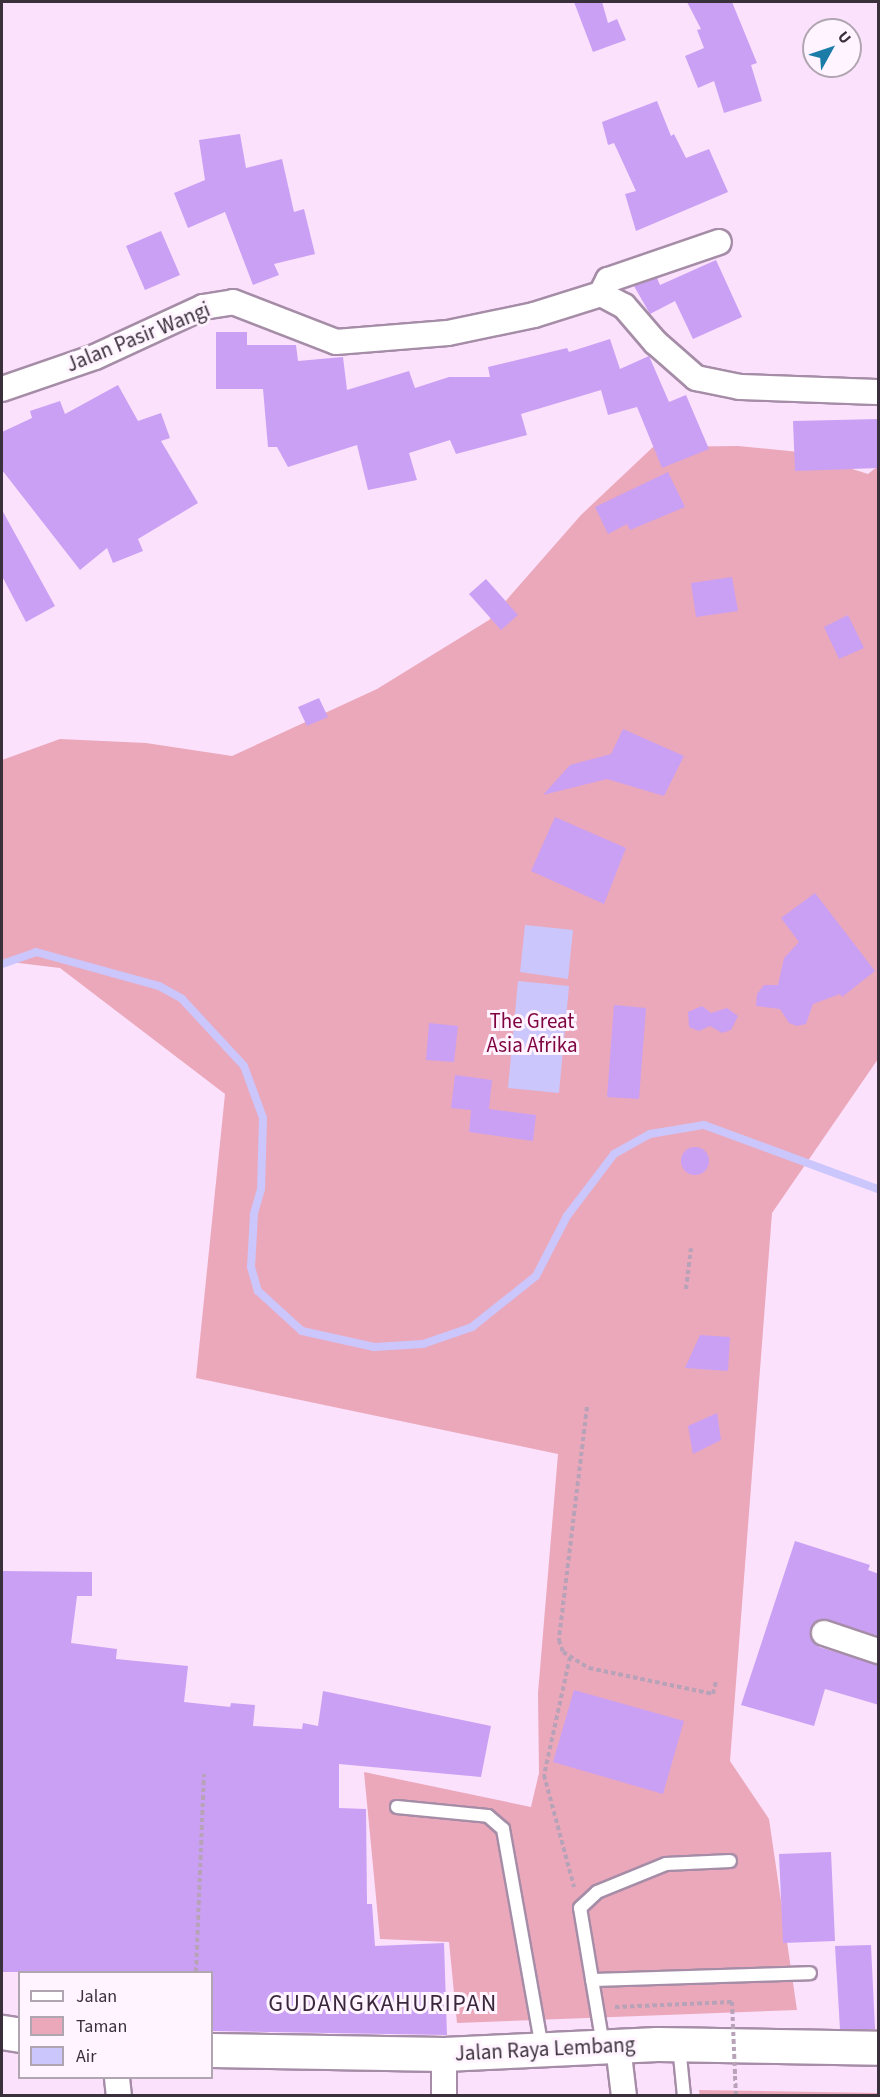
<!DOCTYPE html>
<style>
body{margin:0}
#map{position:relative;width:880px;height:2097px;overflow:hidden;background:#fbe1fc;font-family:"Source Sans 3",sans-serif}
div>[style]{position:absolute}
.green>*{inset:0;background:#eba8bb}
.water>*{inset:0;background:#cbc6fc}
.stream>*{height:8px;margin:-4px;padding:0 4px;transform-origin:4px;border-radius:4px;background:#cbc6fc}
.building>*{inset:0;background:#caa0f4}
.round{border-radius:50%}
.path>*{height:4px;margin-top:-2px;transform-origin:0;background:repeating-linear-gradient(90deg,#b7a2b8 0 4.5px,transparent 0 7.5px)}
.roads{filter:drop-shadow(2px 0 #a68da7) drop-shadow(-2px 0 #a68da7) drop-shadow(0 2px #a68da7) drop-shadow(0 -2px #a68da7)}
.service>*{height:12px;margin:-6px;padding:0 6px;transform-origin:6px;border-radius:6px;background:#fff}
.minor>*{height:24px;margin:-12px;padding:0 12px;transform-origin:12px;border-radius:12px;background:#fff}
.primary>*{height:33px;margin:-16.5px;padding:0 16.5px;transform-origin:16.5px;border-radius:16.5px;background:#fff}
.path-bridge>*{height:4px;margin-top:-2px;transform-origin:0;background:repeating-linear-gradient(90deg,#b7a2b8 0 4.5px,transparent 0 7.5px)}
span{translate:-50% -50%;white-space:nowrap;text-align:center;line-height:1.15;-webkit-text-stroke:6px #fff4ff;paint-order:stroke}
.street-label{font-size:21px;color:#3a303b}
.park-label{font-size:21px;color:#7e033f}
.quarter-label{font-size:24px;color:#3b273c;letter-spacing:1.5px}
.frame{position:absolute;inset:0;border:3px solid #3a303b;pointer-events:none}
.legend{position:absolute;left:18px;top:1971px;width:195px;height:108px;box-sizing:border-box;background:#fff4ff;border:2px solid #b0a6b1;margin:0;padding:8px 10px;list-style:none;font-size:18px;color:#3a303b}
.legend li{display:flex;align-items:center;gap:12px;height:30px}
.legend b{width:30px;border:2px solid #b0a6b1}
.north{position:absolute;left:802px;top:18px;width:60px;height:60px;box-sizing:border-box;background:#fff4ff;border:2px solid #b0a6b1;border-radius:50%;rotate:50deg;font-size:16px;font-weight:700;line-height:24px;text-align:center;color:#3a303b}
.north::after{content:'';display:block;margin:auto;width:21px;height:27px;background:#1b7ca8;clip-path:polygon(50% 0,100% 100%,50% 72%,0 100%)}
</style>
<div id="map">
<div class="green">
<div style="clip-path:polygon(738px 446px,799px 452px,868px 474px,878px 466px,878px 1059px,772px 1213px,730px 1761px,769px 1819px,797px 2010px,457px 2023px,449px 1942px,380px 1939px,364px 1772px,531px 1807px,539px 1773px,538px 1693px,558px 1454px,196px 1378px,225px 1094px,60px 968px,2px 961px,2px 760px,60px 739px,146px 743px,232px 756px,377px 689px,489px 620px,581px 515px,653px 447px)"></div>
<div style="clip-path:polygon(699px 2090px,878px 2093px,878px 2095px,700px 2096px)"></div>
</div>
<div class="water">
<div style="clip-path:polygon(525px 925px,573px 930px,568px 979px,520px 972px)"></div>
<div style="clip-path:polygon(518px 981px,569px 986px,559px 1093px,508px 1088px)"></div>
</div>
<div class="stream">
<div style="left:2px;top:964px;width:36px;rotate:-19deg"></div>
<div style="left:36px;top:952px;width:128px;rotate:15.5deg"></div>
<div style="left:159px;top:986px;width:26px;rotate:29deg"></div>
<div style="left:182px;top:999px;width:91px;rotate:47.2deg"></div>
<div style="left:244px;top:1066px;width:55px;rotate:69.9deg"></div>
<div style="left:263px;top:1118px;width:71px;rotate:91.6deg"></div>
<div style="left:261px;top:1189px;width:26px;rotate:106deg"></div>
<div style="left:254px;top:1214px;width:53px;rotate:93.2deg"></div>
<div style="left:251px;top:1267px;width:25px;rotate:74deg"></div>
<div style="left:258px;top:1291px;width:59px;rotate:42.3deg"></div>
<div style="left:302px;top:1331px;width:74px;rotate:12.5deg"></div>
<div style="left:374px;top:1347px;width:49px;rotate:-3.5deg"></div>
<div style="left:423px;top:1344px;width:52px;rotate:-19.1deg"></div>
<div style="left:472px;top:1327px;width:82px;rotate:-38.6deg"></div>
<div style="left:536px;top:1276px;width:68px;rotate:-62.7deg"></div>
<div style="left:567px;top:1216px;width:78px;rotate:-52.8deg"></div>
<div style="left:614px;top:1154px;width:41px;rotate:-29.1deg"></div>
<div style="left:650px;top:1134px;width:55px;rotate:-9.5deg"></div>
<div style="left:704px;top:1125px;width:185px;rotate:20.2deg"></div>
</div>
<div class="building">
<div style="clip-path:polygon(574px 2px,602px 2px,608px 23px,617px 19px,626px 40px,593px 52px)"></div>
<div style="clip-path:polygon(687px 2px,732px 2px,757px 63px,751px 65px,762px 101px,724px 113px,714px 81px,698px 88px,685px 56px,704px 48px,697px 30px,701px 29px)"></div>
<div style="clip-path:polygon(657px 101px,671px 136px,674px 134px,686px 158px,709px 149px,728px 192px,636px 231px,625px 194px,636px 191px,614px 143px,608px 145px,602px 122px)"></div>
<div style="clip-path:polygon(240px 134px,246px 168px,282px 159px,294px 212px,304px 209px,315px 254px,274px 264px,279px 275px,253px 285px,225px 212px,188px 228px,174px 193px,205px 180px,199px 140px)"></div>
<div style="clip-path:polygon(161px 231px,180px 275px,145px 290px,126px 246px)"></div>
<div style="clip-path:polygon(716px 260px,742px 317px,693px 339px,675px 301px,650px 314px,634px 286px,657px 278px,660px 285px)"></div>
<div style="clip-path:polygon(216px 332px,247px 332px,247px 345px,296px 345px,298px 361px,343px 357px,347px 390px,409px 371px,415px 388px,449px 377px,490px 377px,488px 367px,567px 348px,569px 352px,610px 339px,620px 369px,649px 356px,669px 402px,686px 395px,709px 449px,662px 468px,637px 407px,608px 415px,601px 390px,521px 414px,527px 435px,456px 454px,450px 440px,409px 453px,417px 480px,368px 490px,357px 445px,288px 467px,277px 447px,268px 447px,263px 389px,216px 389px)"></div>
<div style="clip-path:polygon(118px 385px,138px 421px,161px 413px,170px 438px,161px 441px,198px 503px,138px 539px,143px 551px,113px 563px,107px 548px,80px 570px,2px 470px,2px 432px,32px 418px,30px 411px,60px 401px,65px 414px)"></div>
<div style="clip-path:polygon(879px 419px,879px 468px,795px 471px,793px 421px)"></div>
<div style="clip-path:polygon(668px 472px,685px 507px,630px 530px,627px 524px,608px 534px,595px 507px)"></div>
<div style="clip-path:polygon(2px 510px,55px 606px,26px 622px,2px 576px)"></div>
<div style="clip-path:polygon(732px 577px,738px 611px,696px 617px,691px 583px)"></div>
<div style="clip-path:polygon(486px 579px,518px 615px,501px 630px,469px 594px)"></div>
<div style="clip-path:polygon(848px 615px,864px 648px,839px 659px,824px 627px)"></div>
<div style="clip-path:polygon(319px 698px,328px 717px,307px 726px,298px 707px)"></div>
<div style="clip-path:polygon(623px 729px,684px 756px,664px 796px,607px 779px,543px 795px,570px 765px,611px 754px)"></div>
<div style="clip-path:polygon(555px 817px,626px 848px,604px 904px,531px 871px)"></div>
<div style="clip-path:polygon(815px 893px,875px 971px,842px 997px,840px 994px,813px 1004px,806px 1024px,797px 1026px,789px 1023px,780px 1009px,756px 1006px,757px 994px,764px 985px,778px 985px,784px 958px,799px 942px,781px 918px)"></div>
<div style="clip-path:polygon(614px 1005px,646px 1008px,639px 1099px,607px 1097px)"></div>
<div style="clip-path:polygon(702px 1006px,711px 1013px,727px 1008px,738px 1016px,731px 1030px,722px 1033px,710px 1026px,699px 1031px,689px 1027px,688px 1012px)"></div>
<div style="clip-path:polygon(429px 1023px,458px 1026px,454px 1062px,426px 1060px)"></div>
<div style="clip-path:polygon(455px 1075px,492px 1080px,489px 1109px,536px 1115px,533px 1141px,469px 1132px,471px 1110px,451px 1108px)"></div>
<div class="round" style="left:681px;top:1147px;width:28px;height:28px"></div>
<div style="clip-path:polygon(700px 1335px,730px 1337px,728px 1371px,685px 1368px)"></div>
<div style="clip-path:polygon(717px 1413px,721px 1440px,693px 1454px,688px 1426px)"></div>
<div style="clip-path:polygon(795px 1541px,870px 1565px,868px 1570px,879px 1574px,879px 1636px,822px 1619px,814px 1623px,810px 1635px,819px 1647px,879px 1665px,879px 1705px,825px 1689px,814px 1726px,741px 1705px)"></div>
<div style="clip-path:polygon(2px 1571px,92px 1572px,92px 1596px,77px 1596px,71px 1643px,117px 1649px,116px 1659px,188px 1666px,184px 1702px,230px 1707px,231px 1703px,255px 1705px,253px 1726px,302px 1729px,303px 1723px,318px 1726px,323px 1691px,491px 1726px,481px 1777px,339px 1764px,339px 1808px,366px 1809px,367px 1904px,372px 1904px,375px 1946px,444px 1943px,447px 2035px,212px 2031px,212px 1972px,2px 1972px)"></div>
<div style="clip-path:polygon(574px 1690px,684px 1721px,663px 1794px,553px 1762px)"></div>
<div style="clip-path:polygon(831px 1852px,835px 1941px,783px 1943px,779px 1854px)"></div>
<div style="clip-path:polygon(871px 1945px,875px 2029px,840px 2029px,835px 1946px)"></div>
</div>
<div class="path">
<div style="left:686px;top:1289px;width:41px;rotate:-83deg"></div>
<div style="left:587px;top:1407px;width:235px;rotate:96.9deg"></div>
<div style="left:559px;top:1640px;width:13px;rotate:72deg"></div>
<div style="left:563px;top:1652px;width:31px;rotate:32deg"></div>
<div style="left:589px;top:1668px;width:127px;rotate:11.8deg"></div>
<div style="left:713px;top:1694px;width:13px;rotate:-77deg"></div>
<div style="left:570px;top:1657px;width:121px;rotate:102.4deg"></div>
<div style="left:544px;top:1775px;width:116px;rotate:75deg"></div>
<div style="left:196px;top:1972px;width:198px;rotate:-87.7deg"></div>
<div style="left:615px;top:2007px;width:117px;rotate:-2.4deg"></div>
<div style="left:735px;top:2076px;width:20px;rotate:87deg"></div>
</div>
<div class="roads">
<div class="service">
<div style="left:397px;top:1807px;width:91px;rotate:5.6deg"></div>
<div style="left:488px;top:1816px;width:20px;rotate:41deg"></div>
<div style="left:503px;top:1829px;width:223px;rotate:79.9deg"></div>
<div style="left:592px;top:1980px;width:218px;rotate:-1.8deg"></div>
<div style="left:603px;top:2045px;width:139px;rotate:-99.5deg"></div>
<div style="left:580px;top:1908px;width:23px;rotate:-43deg"></div>
<div style="left:597px;top:1892px;width:74px;rotate:-22.1deg"></div>
<div style="left:666px;top:1864px;width:64px;rotate:-2.7deg"></div>
<div style="left:679px;top:2046px;width:50px;rotate:84.3deg"></div>
</div>
<div class="minor">
<div style="left:601px;top:294px;width:16px;rotate:-63deg"></div>
<div style="left:608px;top:280px;width:117px;rotate:-18.9deg"></div>
<div style="left:2px;top:389px;width:98px;rotate:-19deg"></div>
<div style="left:95px;top:357px;width:119px;rotate:-24.8deg"></div>
<div style="left:203px;top:307px;width:30px;rotate:-9deg"></div>
<div style="left:233px;top:302px;width:110px;rotate:21.2deg"></div>
<div style="left:336px;top:342px;width:112px;rotate:-4.6deg"></div>
<div style="left:448px;top:333px;width:88px;rotate:-11.8deg"></div>
<div style="left:534px;top:315px;width:70px;rotate:-17.4deg"></div>
<div style="left:601px;top:294px;width:26px;rotate:28deg"></div>
<div style="left:624px;top:306px;width:48px;rotate:49.3deg"></div>
<div style="left:655px;top:342px;width:55px;rotate:41.3deg"></div>
<div style="left:696px;top:378px;width:45px;rotate:11.6deg"></div>
<div style="left:740px;top:387px;width:138px;rotate:2.1deg"></div>
<div style="left:824px;top:1633px;width:57px;rotate:18.4deg"></div>
<div style="left:618px;top:2046px;width:50px;rotate:83.2deg"></div>
<div style="left:117px;top:2078px;width:18px;rotate:84deg"></div>
<div style="left:444px;top:2096px;width:42px;rotate:-90deg"></div>
</div>
<div class="primary">
<div style="left:2px;top:2032px;width:18px;rotate:9deg"></div>
<div style="left:212px;top:2050px;width:232px;rotate:1deg"></div>
<div style="left:444px;top:2054px;width:213px;rotate:-2.7deg"></div>
<div style="left:657px;top:2044px;width:221px;rotate:1deg"></div>
</div>
</div>
<div class="path-bridge">
<div style="left:732px;top:2002px;width:73px;rotate:87.6deg"></div>
</div>
<div class="street-label">
<span style="left:138px;top:337px;rotate:-22deg">Jalan Pasir Wangi</span>
<span style="left:545px;top:2049px;rotate:-3deg">Jalan Raya Lembang</span>
</div>
<div class="park-label">
<span style="left:532px;top:1033px">The Great<br>Asia Afrika</span>
</div>
<div class="quarter-label">
<span style="left:383px;top:2004px">GUDANGKAHURIPAN</span>
</div>
<div class="frame"></div>
<ul class="legend">
<li><b style="height:8px;background:#fff"></b>Jalan</li>
<li><b style="height:16px;background:#eba8bb"></b>Taman</li>
<li><b style="height:16px;background:#cbc6fc"></b>Air</li>
</ul>
<div class="north">U</div>
</div>
